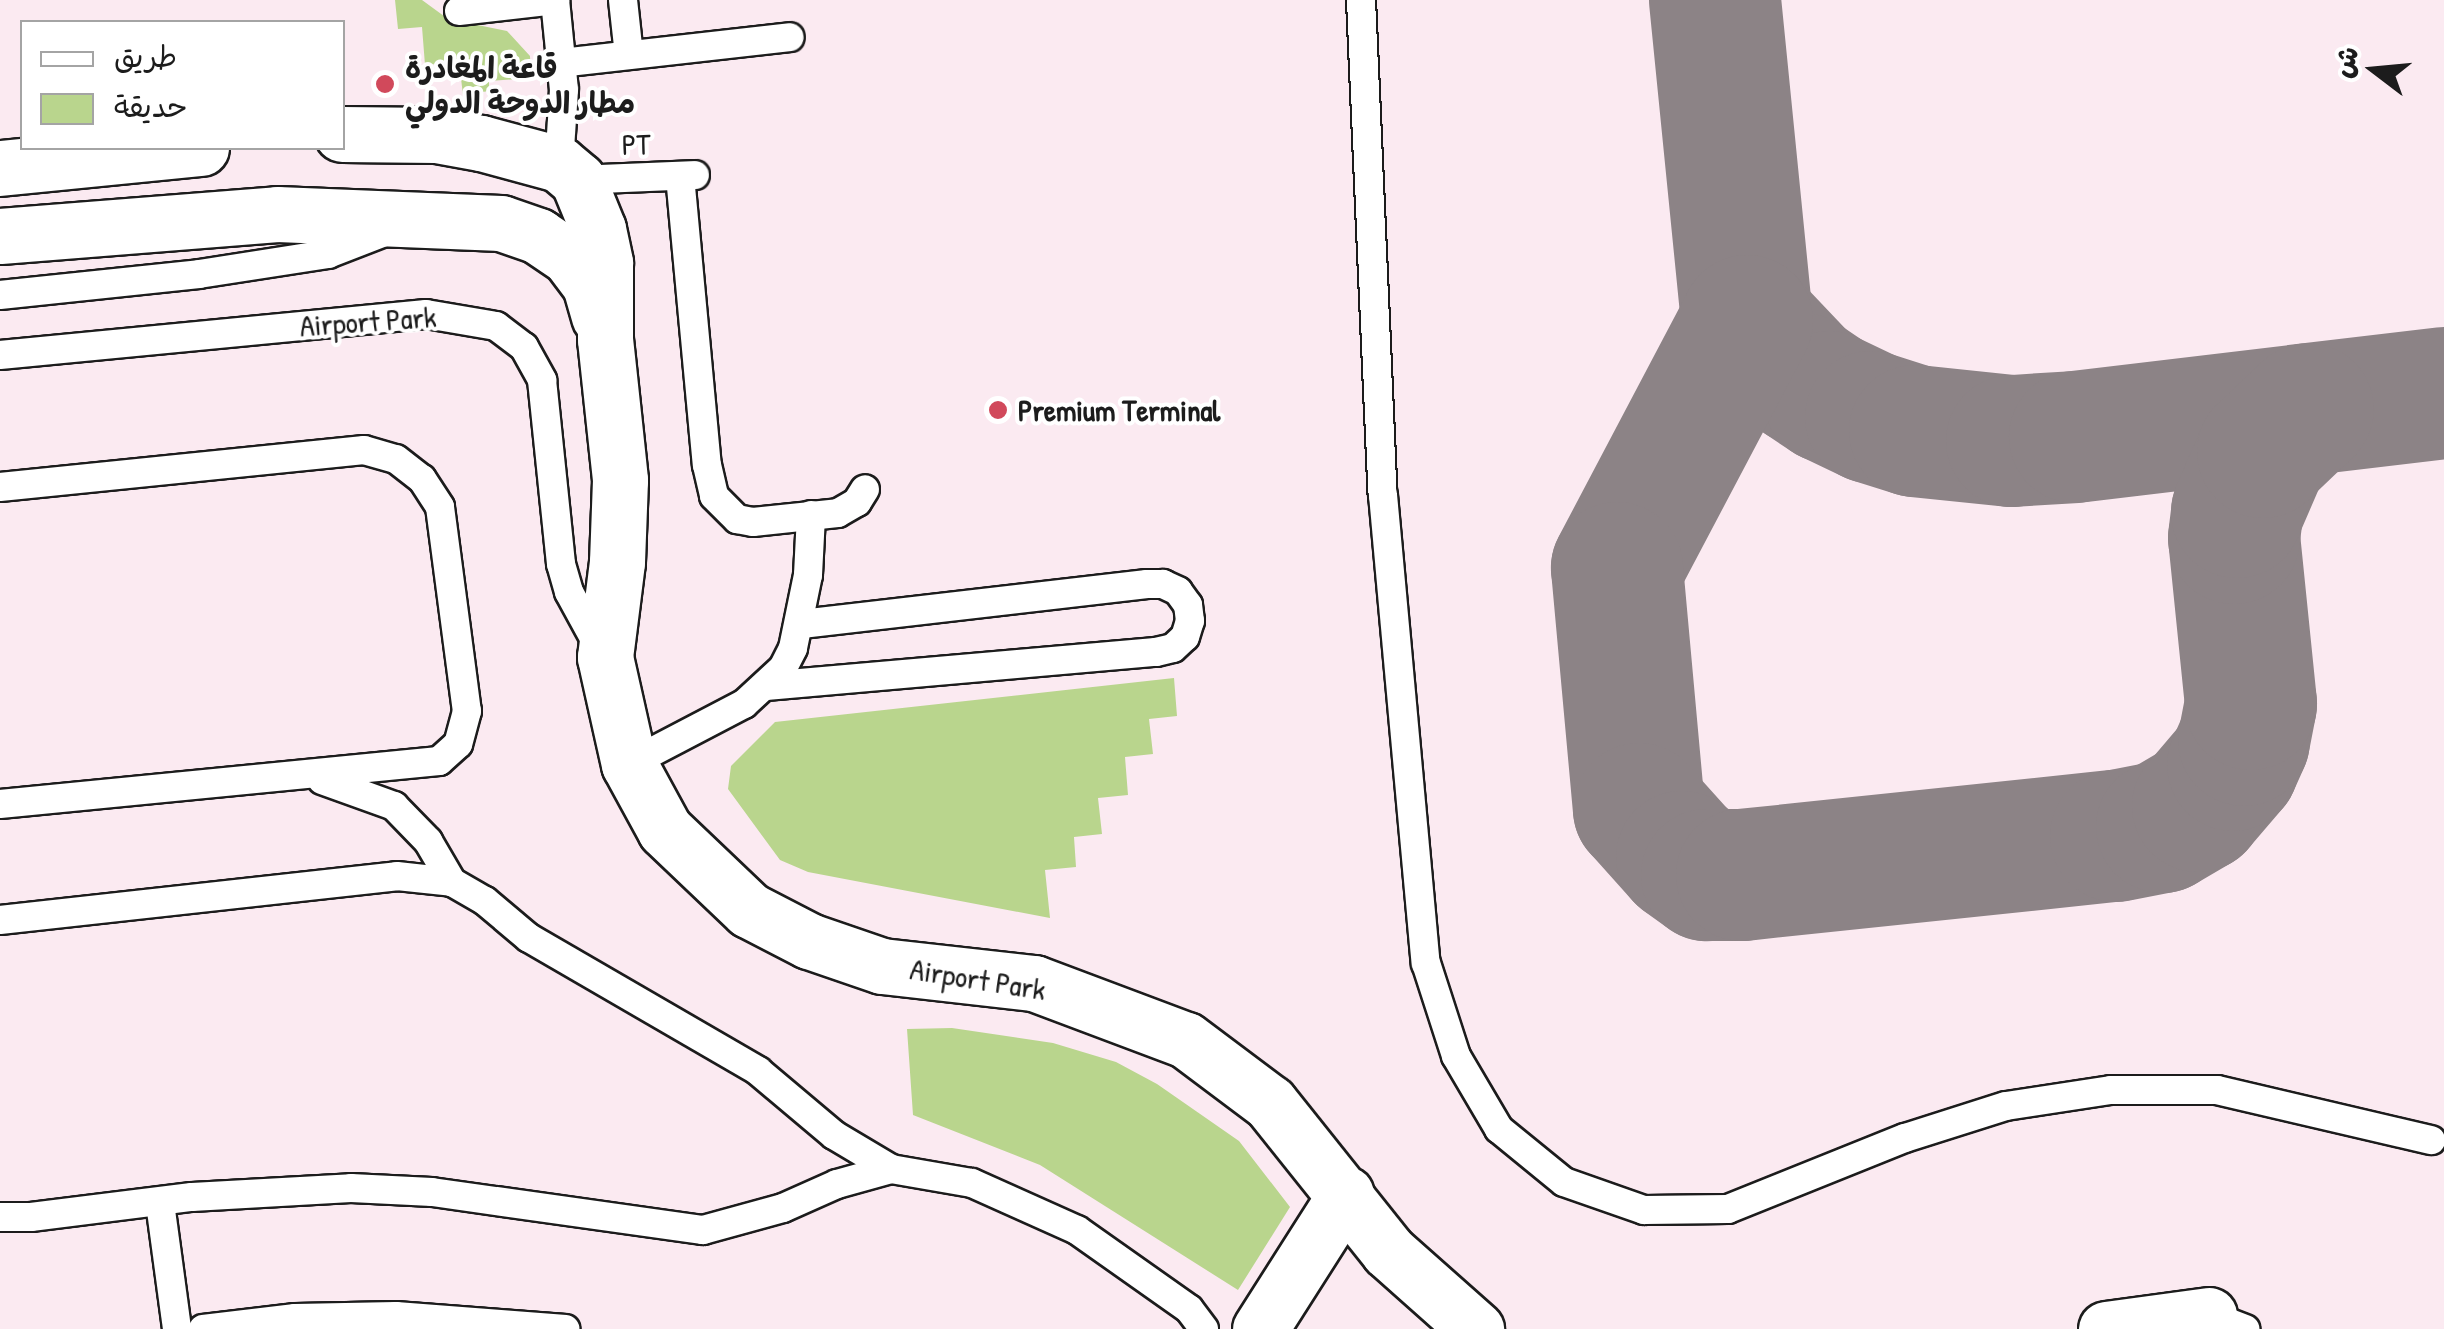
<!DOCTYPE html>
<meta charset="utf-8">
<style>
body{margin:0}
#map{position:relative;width:2444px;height:1329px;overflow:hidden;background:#fbeaf1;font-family:"Patrick Hand","Playpen Sans Arabic",sans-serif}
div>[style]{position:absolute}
.green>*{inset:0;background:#b9d58d}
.taxiway>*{height:132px;margin:-66px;padding:0 66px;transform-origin:66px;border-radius:66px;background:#8c8386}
.roads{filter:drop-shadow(2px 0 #1c1c1c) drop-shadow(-2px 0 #1c1c1c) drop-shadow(0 2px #1c1c1c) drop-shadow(0 -2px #1c1c1c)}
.lane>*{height:28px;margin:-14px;padding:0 14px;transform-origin:14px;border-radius:14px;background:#fff}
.street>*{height:55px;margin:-27.5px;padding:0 27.5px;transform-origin:27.5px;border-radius:27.5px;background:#fff}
.dots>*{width:28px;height:28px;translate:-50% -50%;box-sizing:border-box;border:5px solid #fff;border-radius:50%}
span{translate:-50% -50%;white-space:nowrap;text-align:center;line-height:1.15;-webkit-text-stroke:8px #fff;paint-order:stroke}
.poi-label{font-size:30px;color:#1c1c1c;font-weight:700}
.left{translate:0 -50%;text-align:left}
.street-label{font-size:30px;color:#1c1c1c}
.legend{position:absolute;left:20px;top:20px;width:325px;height:130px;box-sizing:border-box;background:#fff;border:2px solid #a4a4a4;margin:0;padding:12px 18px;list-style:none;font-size:30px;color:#1c1c1c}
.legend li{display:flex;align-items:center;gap:20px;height:50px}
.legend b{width:50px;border:2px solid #a4a4a4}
.north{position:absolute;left:2324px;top:20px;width:100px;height:100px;-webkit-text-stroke:8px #fff;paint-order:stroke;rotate:286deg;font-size:28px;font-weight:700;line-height:40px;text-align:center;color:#1c1c1c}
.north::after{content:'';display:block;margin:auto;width:35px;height:45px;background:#1c1c1c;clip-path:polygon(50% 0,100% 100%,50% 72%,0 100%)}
</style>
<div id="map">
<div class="green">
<div style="clip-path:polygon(395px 0,422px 0,448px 19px,507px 31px,530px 56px,531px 78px,489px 81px,489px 91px,463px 95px,459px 62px,425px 65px,422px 27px,398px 29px)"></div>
<div style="clip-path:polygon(1174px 678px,1177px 716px,1149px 719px,1153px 754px,1125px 757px,1128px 795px,1098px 798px,1102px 834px,1074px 837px,1076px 867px,1045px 870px,1050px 918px,808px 872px,780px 860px,728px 789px,731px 766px,775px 722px)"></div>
<div style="clip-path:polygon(952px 1028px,1053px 1043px,1116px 1062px,1157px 1084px,1239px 1141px,1290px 1207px,1238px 1290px,1040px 1165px,913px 1115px,907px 1029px)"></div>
</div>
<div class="taxiway">
<div style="left:1715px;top:0;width:323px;rotate:84.3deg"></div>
<div style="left:1747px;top:321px;width:80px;rotate:46.5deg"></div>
<div style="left:1802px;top:379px;width:32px;rotate:34deg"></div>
<div style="left:1829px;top:397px;width:47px;rotate:25.5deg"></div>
<div style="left:1871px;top:417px;width:46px;rotate:17.7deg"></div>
<div style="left:1915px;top:431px;width:98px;rotate:5.9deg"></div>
<div style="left:2012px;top:441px;width:63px;rotate:-3.6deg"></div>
<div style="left:2075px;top:437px;width:372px;rotate:-6.8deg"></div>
<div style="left:1747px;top:321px;width:279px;rotate:117.8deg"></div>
<div style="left:1617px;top:568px;width:242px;rotate:84.8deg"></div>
<div style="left:1639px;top:809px;width:64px;rotate:48.1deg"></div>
<div style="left:1682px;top:857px;width:31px;rotate:36deg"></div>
<div style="left:1707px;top:875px;width:35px"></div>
<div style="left:1742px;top:875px;width:376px;rotate:-6deg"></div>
<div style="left:2116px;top:836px;width:47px;rotate:-11.1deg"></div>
<div style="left:2162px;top:827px;width:42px;rotate:-30.3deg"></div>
<div style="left:2198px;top:806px;width:54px;rotate:-49.5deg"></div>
<div style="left:2233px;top:765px;width:27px;rotate:-66deg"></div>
<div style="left:2244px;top:740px;width:37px;rotate:-79deg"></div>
<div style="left:2251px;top:704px;width:167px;rotate:-95.8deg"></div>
<div style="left:2234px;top:538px;width:26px;rotate:-83deg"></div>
<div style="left:2237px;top:512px;width:65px;rotate:-66.6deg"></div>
<div style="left:2263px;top:452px;width:62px;rotate:-43.7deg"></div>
</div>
<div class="roads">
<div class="lane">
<div style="left:623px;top:0;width:55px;rotate:83.8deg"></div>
<div style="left:1361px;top:0;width:495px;rotate:87.5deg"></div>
<div style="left:1383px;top:495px;width:470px;rotate:84.8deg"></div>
<div style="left:1426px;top:963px;width:98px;rotate:72.1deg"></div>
<div style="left:1456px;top:1056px;width:85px;rotate:59.5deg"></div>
<div style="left:1499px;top:1129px;width:84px;rotate:39.2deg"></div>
<div style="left:1564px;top:1182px;width:85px;rotate:19.3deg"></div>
<div style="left:1644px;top:1210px;width:84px;rotate:-0.7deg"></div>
<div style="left:1728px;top:1209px;width:191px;rotate:-21.9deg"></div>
<div style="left:1905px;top:1138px;width:106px;rotate:-17.6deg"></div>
<div style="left:2006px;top:1106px;width:106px;rotate:-8.7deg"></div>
<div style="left:2111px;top:1090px;width:106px"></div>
<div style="left:2217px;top:1090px;width:220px;rotate:13.2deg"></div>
<div style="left:459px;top:11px;width:97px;rotate:-6.5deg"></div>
<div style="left:555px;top:0;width:90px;rotate:84.3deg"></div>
<div style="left:564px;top:90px;width:74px;rotate:93.9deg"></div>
<div style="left:560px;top:63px;width:231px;rotate:-6.4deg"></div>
<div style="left:680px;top:176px;width:290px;rotate:84.7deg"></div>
<div style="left:707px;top:465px;width:32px;rotate:77deg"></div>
<div style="left:714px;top:496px;width:33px;rotate:45deg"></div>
<div style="left:737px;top:519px;width:16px;rotate:11deg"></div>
<div style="left:753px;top:522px;width:85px;rotate:-6deg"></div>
<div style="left:838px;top:513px;width:22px;rotate:-30deg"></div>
<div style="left:857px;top:502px;width:15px;rotate:-58deg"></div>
<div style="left:578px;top:180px;width:117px;rotate:-2.4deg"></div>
<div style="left:0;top:295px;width:200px;rotate:-6deg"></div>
<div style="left:199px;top:274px;width:131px;rotate:-8.8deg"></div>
<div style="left:328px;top:254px;width:63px;rotate:-21.3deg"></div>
<div style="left:0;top:355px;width:428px;rotate:-5.5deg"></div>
<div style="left:426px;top:314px;width:71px;rotate:9.7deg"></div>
<div style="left:496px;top:326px;width:35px;rotate:37deg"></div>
<div style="left:524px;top:347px;width:38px;rotate:61deg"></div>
<div style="left:542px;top:380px;width:185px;rotate:84.1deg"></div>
<div style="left:561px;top:564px;width:29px;rotate:74deg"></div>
<div style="left:569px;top:592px;width:63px;rotate:61.4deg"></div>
<div style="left:0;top:487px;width:366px;rotate:-5.8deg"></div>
<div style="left:364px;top:450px;width:33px;rotate:16deg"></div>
<div style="left:396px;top:459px;width:33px;rotate:38deg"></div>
<div style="left:422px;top:479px;width:33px;rotate:57deg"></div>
<div style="left:440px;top:507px;width:206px;rotate:82.5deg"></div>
<div style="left:467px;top:711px;width:34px;rotate:105deg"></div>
<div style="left:458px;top:744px;width:25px;rotate:138deg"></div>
<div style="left:439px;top:761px;width:441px;rotate:174.4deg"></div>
<div style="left:766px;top:686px;width:391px;rotate:-5deg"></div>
<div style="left:1156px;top:652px;width:17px;rotate:-13deg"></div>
<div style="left:1173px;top:648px;width:16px;rotate:-43deg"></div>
<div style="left:1185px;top:637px;width:17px;rotate:-73deg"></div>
<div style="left:1190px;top:621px;width:16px;rotate:-97deg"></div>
<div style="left:1188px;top:605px;width:17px;rotate:-126deg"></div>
<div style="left:1178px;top:591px;width:17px;rotate:-155deg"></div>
<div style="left:1163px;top:584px;width:16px;rotate:180deg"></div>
<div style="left:1147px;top:584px;width:350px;rotate:173.4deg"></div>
<div style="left:629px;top:764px;width:130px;rotate:-27.6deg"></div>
<div style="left:744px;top:704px;width:53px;rotate:-42.7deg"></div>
<div style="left:783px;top:668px;width:22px;rotate:-63deg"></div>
<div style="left:793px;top:648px;width:75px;rotate:-78.4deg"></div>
<div style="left:808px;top:575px;width:60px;rotate:-87.1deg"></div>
<div style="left:322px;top:780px;width:77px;rotate:19.9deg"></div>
<div style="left:394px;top:806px;width:49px;rotate:45.8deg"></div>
<div style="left:428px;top:841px;width:48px;rotate:59.7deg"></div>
<div style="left:0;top:920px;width:399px;rotate:-6.3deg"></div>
<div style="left:397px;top:876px;width:55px;rotate:6.2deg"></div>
<div style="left:452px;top:882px;width:38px;rotate:30deg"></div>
<div style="left:485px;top:901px;width:57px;rotate:40.1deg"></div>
<div style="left:529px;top:938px;width:265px;rotate:30.1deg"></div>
<div style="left:758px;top:1071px;width:99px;rotate:40.1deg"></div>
<div style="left:834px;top:1135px;width:66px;rotate:30.8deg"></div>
<div style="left:891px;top:1169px;width:82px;rotate:9.8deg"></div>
<div style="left:972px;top:1183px;width:115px;rotate:24.1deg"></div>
<div style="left:1077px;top:1230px;width:137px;rotate:35.2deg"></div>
<div style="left:1189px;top:1309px;width:25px;rotate:53deg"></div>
<div style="left:160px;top:1203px;width:127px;rotate:82.3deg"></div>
<div style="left:0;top:1217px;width:31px"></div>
<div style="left:31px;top:1217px;width:162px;rotate:-7.1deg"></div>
<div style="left:192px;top:1197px;width:159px;rotate:-3.2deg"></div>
<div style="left:351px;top:1188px;width:81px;rotate:2.8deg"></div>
<div style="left:432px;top:1192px;width:274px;rotate:8deg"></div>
<div style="left:703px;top:1230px;width:83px;rotate:-15.4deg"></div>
<div style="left:783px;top:1208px;width:59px;rotate:-24deg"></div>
<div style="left:837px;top:1184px;width:56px;rotate:-15.5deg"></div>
<div style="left:2209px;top:1315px;width:39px;rotate:21deg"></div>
<div style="left:203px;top:1329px;width:93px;rotate:-6.8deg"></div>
<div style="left:295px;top:1318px;width:101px;rotate:-1.1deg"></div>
<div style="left:396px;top:1316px;width:170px;rotate:4.4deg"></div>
</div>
<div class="street">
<div style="left:342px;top:134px;width:94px;rotate:0.6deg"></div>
<div style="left:436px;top:135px;width:46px;rotate:10.1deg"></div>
<div style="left:481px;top:143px;width:81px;rotate:15.1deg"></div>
<div style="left:559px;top:164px;width:25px;rotate:40deg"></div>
<div style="left:578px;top:180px;width:53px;rotate:67.8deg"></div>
<div style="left:598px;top:229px;width:35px;rotate:78deg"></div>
<div style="left:605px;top:263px;width:76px;rotate:90deg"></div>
<div style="left:605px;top:339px;width:142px;rotate:83.9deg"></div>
<div style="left:620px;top:480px;width:82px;rotate:92.1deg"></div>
<div style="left:617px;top:562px;width:96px;rotate:97.2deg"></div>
<div style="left:605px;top:657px;width:110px;rotate:77.4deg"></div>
<div style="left:629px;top:764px;width:75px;rotate:61.4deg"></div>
<div style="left:665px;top:830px;width:116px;rotate:43.6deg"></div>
<div style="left:749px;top:910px;width:68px;rotate:27.3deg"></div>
<div style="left:809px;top:941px;width:77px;rotate:18.9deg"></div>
<div style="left:882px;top:966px;width:153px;rotate:6.4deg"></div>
<div style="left:1034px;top:983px;width:162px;rotate:20.6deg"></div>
<div style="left:1186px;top:1040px;width:105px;rotate:36.9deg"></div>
<div style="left:1270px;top:1103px;width:189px;rotate:51.4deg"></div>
<div style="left:1388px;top:1251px;width:118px;rotate:41.6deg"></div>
<div style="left:0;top:168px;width:202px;rotate:-5.7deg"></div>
<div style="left:0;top:236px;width:278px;rotate:-4.5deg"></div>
<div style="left:277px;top:214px;width:224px;rotate:2.3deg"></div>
<div style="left:501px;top:223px;width:39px;rotate:19deg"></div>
<div style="left:538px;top:236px;width:37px;rotate:34deg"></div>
<div style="left:569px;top:257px;width:35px;rotate:53deg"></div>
<div style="left:590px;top:285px;width:33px;rotate:74deg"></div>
<div style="left:1260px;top:1329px;width:160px;rotate:-57.5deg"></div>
<div style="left:2106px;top:1329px;width:104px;rotate:-7.7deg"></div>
</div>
</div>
<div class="dots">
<div style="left:385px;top:84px;background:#d1495b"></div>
<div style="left:998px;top:410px;background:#d1495b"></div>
</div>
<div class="poi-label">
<span class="left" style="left:405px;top:84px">قاعة المغادرة<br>مطار الدوحة الدولي</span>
<span class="left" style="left:1018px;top:410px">Premium Terminal</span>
</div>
<div class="street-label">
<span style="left:636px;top:144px;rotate:-1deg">PT</span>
<span style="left:368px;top:321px;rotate:-4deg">Airport Park</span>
<span style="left:978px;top:979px;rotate:9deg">Airport Park</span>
</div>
<ul class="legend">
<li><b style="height:12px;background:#fff"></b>طريق</li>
<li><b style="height:28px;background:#b9d58d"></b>حديقة</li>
</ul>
<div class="north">ش</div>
</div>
